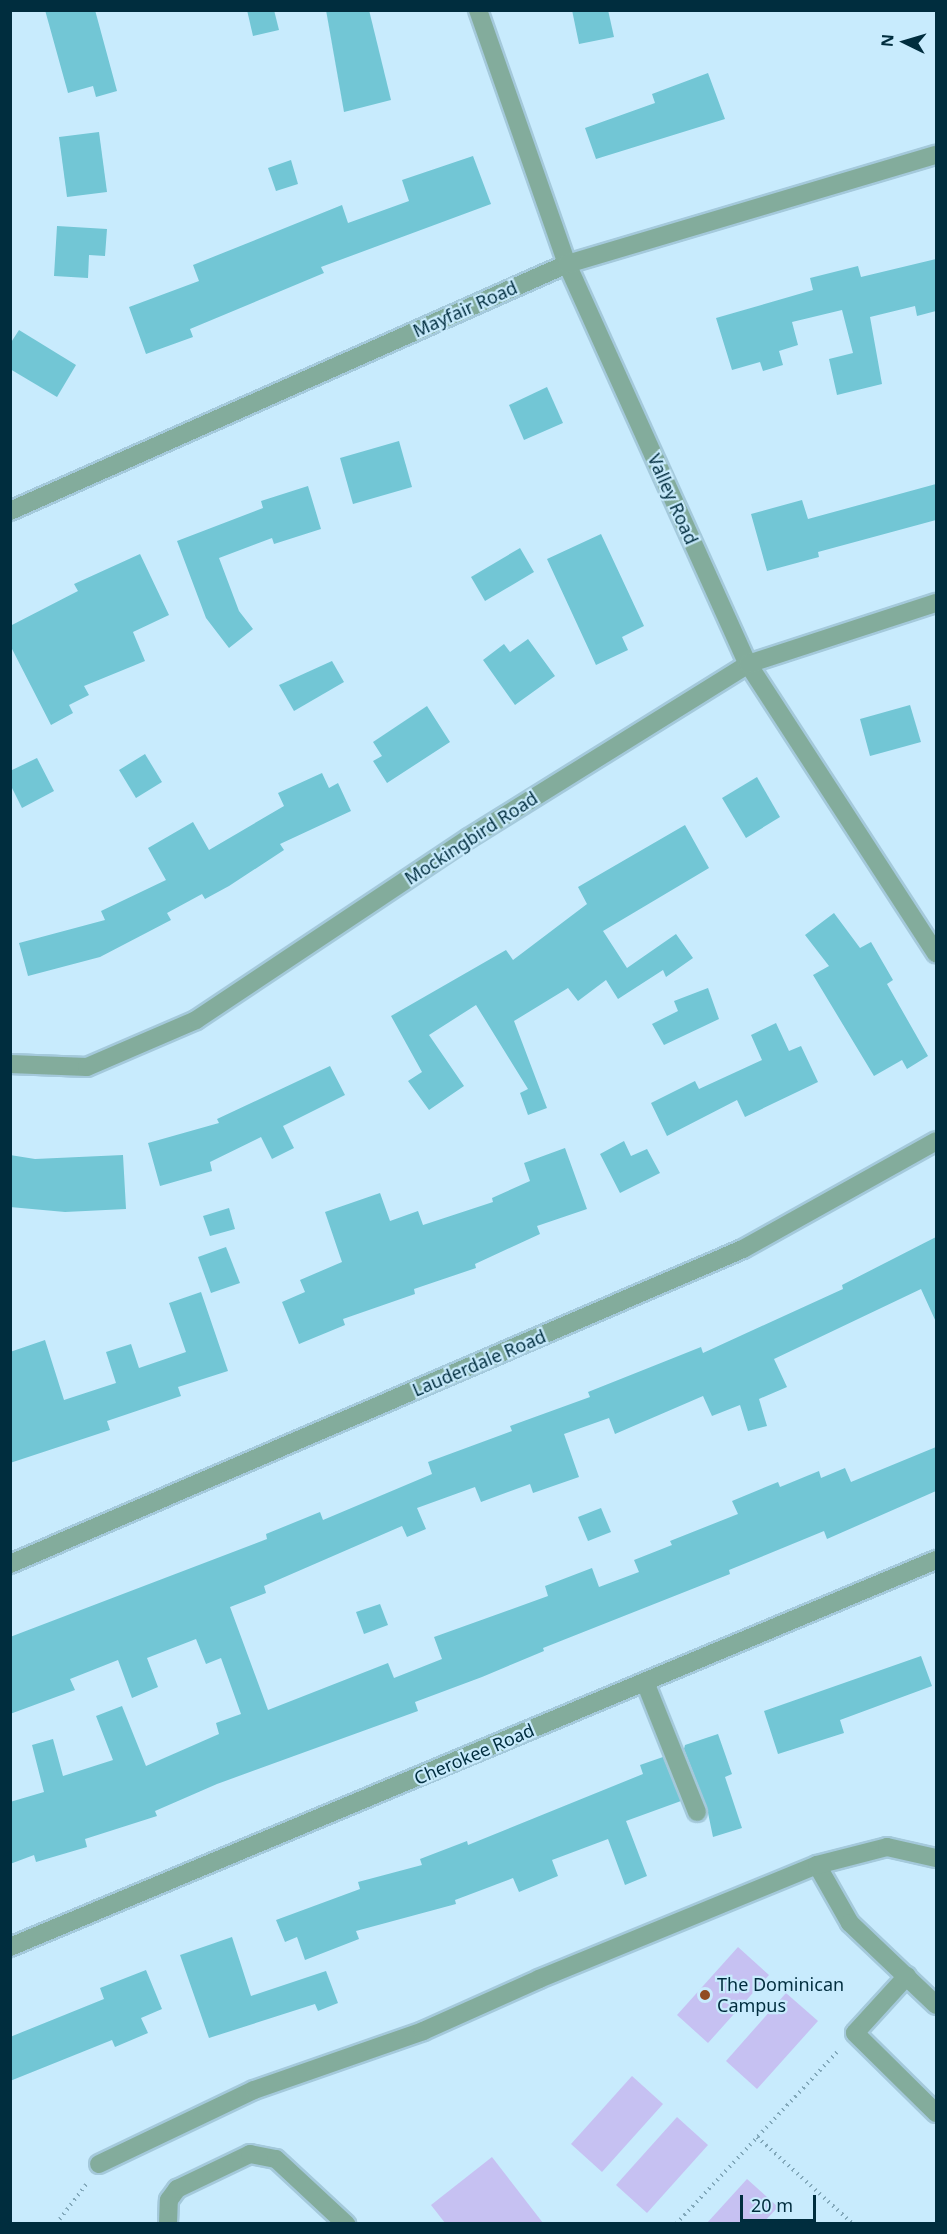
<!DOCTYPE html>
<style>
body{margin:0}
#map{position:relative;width:947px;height:2234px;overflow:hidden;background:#c8ebfd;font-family:"Noto Sans",sans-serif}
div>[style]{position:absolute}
.green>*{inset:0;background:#c6c1f2}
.building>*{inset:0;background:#72c6d5}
.path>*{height:4px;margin-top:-2px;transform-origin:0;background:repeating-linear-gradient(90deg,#82a8ba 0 1.5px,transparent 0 6px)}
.roads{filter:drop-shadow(2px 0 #a4c9db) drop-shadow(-2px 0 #a4c9db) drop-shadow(0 2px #a4c9db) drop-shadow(0 -2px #a4c9db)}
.minor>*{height:18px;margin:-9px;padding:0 9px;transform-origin:9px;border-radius:9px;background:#83ac9c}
.dots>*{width:16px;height:16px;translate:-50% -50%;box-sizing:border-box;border:3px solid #c8ebfd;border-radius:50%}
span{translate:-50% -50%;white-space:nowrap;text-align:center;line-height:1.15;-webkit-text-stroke:4.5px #c8ebfd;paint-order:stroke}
.street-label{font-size:18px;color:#002d3e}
.poi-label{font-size:18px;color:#002d3e}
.left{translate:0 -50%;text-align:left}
.frame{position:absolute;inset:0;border:12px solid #002d3e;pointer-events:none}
.north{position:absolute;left:875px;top:12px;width:60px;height:60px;-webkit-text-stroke:4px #c8ebfd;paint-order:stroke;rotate:275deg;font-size:16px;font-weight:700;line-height:24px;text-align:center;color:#002d3e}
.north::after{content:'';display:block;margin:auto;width:21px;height:27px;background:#002d3e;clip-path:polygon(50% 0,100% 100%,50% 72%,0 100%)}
.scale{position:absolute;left:740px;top:2195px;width:76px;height:27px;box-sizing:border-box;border:3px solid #002d3e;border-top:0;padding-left:8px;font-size:18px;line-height:21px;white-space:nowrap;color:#002d3e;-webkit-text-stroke:4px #c8ebfd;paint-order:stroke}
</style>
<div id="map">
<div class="green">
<div style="clip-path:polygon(738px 1947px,769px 1975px,708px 2043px,677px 2015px)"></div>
<div style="clip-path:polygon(786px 1993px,818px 2021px,757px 2089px,726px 2061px)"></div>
<div style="clip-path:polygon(632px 2076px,663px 2104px,602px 2172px,571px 2144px)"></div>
<div style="clip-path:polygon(677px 2117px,708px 2145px,647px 2213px,616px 2185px)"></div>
<div style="clip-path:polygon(492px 2157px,543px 2223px,445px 2223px,431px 2205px)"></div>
<div style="clip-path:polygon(747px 2179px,778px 2207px,763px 2223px,707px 2223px)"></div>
</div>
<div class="building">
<div style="clip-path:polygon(45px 10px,95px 10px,117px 91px,96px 97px,93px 86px,68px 93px)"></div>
<div style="clip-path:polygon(247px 10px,274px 10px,279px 30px,253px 36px)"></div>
<div style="clip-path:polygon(326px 10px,369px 10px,391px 100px,344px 112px)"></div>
<div style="clip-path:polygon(572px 10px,608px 10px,614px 37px,579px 44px)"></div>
<div style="clip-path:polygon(708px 73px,725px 119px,596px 159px,585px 128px,655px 103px,652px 94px)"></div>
<div style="clip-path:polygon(99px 132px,107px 192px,67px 197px,59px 137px)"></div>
<div style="clip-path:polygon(473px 156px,491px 204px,321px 267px,324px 273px,190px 329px,193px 337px,146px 354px,129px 307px,199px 281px,193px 265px,342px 205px,348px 223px,409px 201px,402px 180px)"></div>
<div style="clip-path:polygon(291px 160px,298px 184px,276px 191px,268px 168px)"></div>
<div style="clip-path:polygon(57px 226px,107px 229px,105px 256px,89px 255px,88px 278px,54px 276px)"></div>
<div style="clip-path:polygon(936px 259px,936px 311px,917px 316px,915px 306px,870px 317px,882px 384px,837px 395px,829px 359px,853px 353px,842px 310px,792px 322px,798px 345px,779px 351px,783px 365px,763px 371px,760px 362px,732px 370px,716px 318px,813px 290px,810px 278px,858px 266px,861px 277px)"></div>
<div style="clip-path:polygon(19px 330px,76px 365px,57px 397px,10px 369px,10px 344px)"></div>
<div style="clip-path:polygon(547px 387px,563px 423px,524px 440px,509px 405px)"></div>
<div style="clip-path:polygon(399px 441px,412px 487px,353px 504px,340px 458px)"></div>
<div style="clip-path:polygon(936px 484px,936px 520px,818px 552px,819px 557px,767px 571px,751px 514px,802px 500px,808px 519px)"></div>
<div style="clip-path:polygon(308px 486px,321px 529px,274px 544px,272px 538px,219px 558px,239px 611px,253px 629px,229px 648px,206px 618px,177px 541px,263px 508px,261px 501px)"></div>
<div style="clip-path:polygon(601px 534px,644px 626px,622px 637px,628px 650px,596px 665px,547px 559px)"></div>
<div style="clip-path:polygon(520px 548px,534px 572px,485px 601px,471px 577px)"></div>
<div style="clip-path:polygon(140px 554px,169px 615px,133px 632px,145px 661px,84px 686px,89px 695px,69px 705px,73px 713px,51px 725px,10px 645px,10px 626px,78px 591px,74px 584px)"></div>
<div style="clip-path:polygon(528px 639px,555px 676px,515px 705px,483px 660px,504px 644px,510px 652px)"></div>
<div style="clip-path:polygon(332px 661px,344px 682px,294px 711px,279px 685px)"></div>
<div style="clip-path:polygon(910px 705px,921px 742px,870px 756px,860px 719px)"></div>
<div style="clip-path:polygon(427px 706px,450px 742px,387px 783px,373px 761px,382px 756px,373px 742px)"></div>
<div style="clip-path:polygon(145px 754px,162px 782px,136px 798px,119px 770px)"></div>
<div style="clip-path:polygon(37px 758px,54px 791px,22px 808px,10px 784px,10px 771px)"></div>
<div style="clip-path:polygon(322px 773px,329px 788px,338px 783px,351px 811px,280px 844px,284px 850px,229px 886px,205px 899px,202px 894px,167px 913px,171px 920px,100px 957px,28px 976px,19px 943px,105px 920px,101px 911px,166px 880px,148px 848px,193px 822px,209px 850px,284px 806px,278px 793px)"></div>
<div style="clip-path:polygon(757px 777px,780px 817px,746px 838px,722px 798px)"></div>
<div style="clip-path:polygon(685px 825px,709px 868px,603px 931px,627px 968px,676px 934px,693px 958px,666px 977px,663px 970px,618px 999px,606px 980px,578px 1001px,568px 988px,514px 1021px,547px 1108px,528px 1115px,520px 1093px,528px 1089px,476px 1005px,429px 1035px,464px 1086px,429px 1110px,408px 1081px,422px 1072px,391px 1016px,506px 950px,513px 960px,587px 904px,578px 887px)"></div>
<div style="clip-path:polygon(834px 913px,860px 948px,871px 942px,893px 980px,887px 984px,928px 1056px,907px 1069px,902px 1060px,874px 1076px,813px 975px,829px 966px,805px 935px)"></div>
<div style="clip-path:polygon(708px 988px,719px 1019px,664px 1045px,652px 1024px,678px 1011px,674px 1001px)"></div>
<div style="clip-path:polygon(776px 1023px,789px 1051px,801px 1046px,818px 1082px,745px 1117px,737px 1100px,667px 1136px,651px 1103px,695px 1081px,699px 1089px,762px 1060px,751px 1035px)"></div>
<div style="clip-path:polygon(330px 1066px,345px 1095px,283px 1126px,294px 1148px,272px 1159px,261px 1137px,210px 1162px,212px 1171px,160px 1186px,148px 1143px,219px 1123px,217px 1119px)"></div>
<div style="clip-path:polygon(624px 1141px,631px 1156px,647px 1149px,660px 1173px,620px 1193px,600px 1154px)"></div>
<div style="clip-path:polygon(565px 1148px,587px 1209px,537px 1226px,540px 1234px,475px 1264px,476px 1268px,414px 1289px,415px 1294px,343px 1319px,345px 1325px,299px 1344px,282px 1302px,305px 1292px,300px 1280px,342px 1262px,325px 1212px,380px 1193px,390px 1221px,418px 1211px,423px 1225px,493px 1202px,492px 1198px,530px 1181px,524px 1163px)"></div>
<div style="clip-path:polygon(10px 1155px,35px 1159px,123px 1155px,126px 1209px,65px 1212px,10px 1207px)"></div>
<div style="clip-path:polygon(229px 1208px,235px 1229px,210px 1236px,203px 1216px)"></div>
<div style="clip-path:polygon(936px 1237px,936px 1322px,921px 1289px,774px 1359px,787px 1387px,759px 1399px,767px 1426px,748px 1431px,740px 1405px,712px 1416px,703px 1396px,615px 1434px,609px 1418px,564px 1434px,579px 1477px,533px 1493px,530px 1484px,481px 1502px,475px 1487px,417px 1508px,426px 1529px,407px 1537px,402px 1526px,264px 1586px,266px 1593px,230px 1607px,268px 1710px,388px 1663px,394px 1678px,442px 1659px,434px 1637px,548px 1596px,545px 1586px,592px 1568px,599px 1587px,639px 1572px,634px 1560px,672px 1545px,670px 1541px,738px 1514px,732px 1501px,778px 1482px,780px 1487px,819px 1471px,821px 1478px,845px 1468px,851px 1482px,936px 1447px,936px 1491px,827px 1539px,824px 1531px,729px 1570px,730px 1574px,543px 1648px,544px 1651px,482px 1677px,415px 1702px,418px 1711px,217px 1784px,155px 1811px,157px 1816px,85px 1839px,87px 1847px,36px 1862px,34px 1855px,10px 1864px,10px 1802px,44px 1792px,32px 1745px,53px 1739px,63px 1776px,113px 1760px,96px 1716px,122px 1706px,146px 1766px,219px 1734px,216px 1723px,241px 1714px,221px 1658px,206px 1664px,196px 1639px,147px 1658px,158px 1687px,132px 1698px,118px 1660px,70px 1679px,75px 1690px,10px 1714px,10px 1637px,267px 1539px,266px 1534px,320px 1512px,323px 1520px,432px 1474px,428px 1462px,512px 1431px,510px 1426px,590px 1397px,588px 1392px,701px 1347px,703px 1353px,843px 1289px,842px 1285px)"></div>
<div style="clip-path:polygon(226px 1247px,240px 1283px,211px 1293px,198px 1257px)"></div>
<div style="clip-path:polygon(201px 1292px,228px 1371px,178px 1387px,181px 1396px,107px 1421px,110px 1430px,10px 1463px,10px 1352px,45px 1340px,64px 1400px,116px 1383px,106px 1352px,131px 1344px,139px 1368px,186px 1352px,169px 1303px)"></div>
<div style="clip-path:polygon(601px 1508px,611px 1532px,588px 1541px,578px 1517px)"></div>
<div style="clip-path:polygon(380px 1604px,388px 1625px,364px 1634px,356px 1612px)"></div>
<div style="clip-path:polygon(921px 1656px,932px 1686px,840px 1720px,844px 1733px,778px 1754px,764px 1711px)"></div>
<div style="clip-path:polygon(718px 1734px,732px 1774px,725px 1777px,742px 1828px,713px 1837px,707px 1808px,684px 1749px,685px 1745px)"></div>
<div style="clip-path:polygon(663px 1757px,681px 1801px,626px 1821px,647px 1876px,625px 1885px,608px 1839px,552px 1860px,558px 1876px,519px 1892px,513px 1878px,455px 1900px,456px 1904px,356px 1931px,359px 1939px,305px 1960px,297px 1937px,285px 1942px,276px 1920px,360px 1889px,358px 1882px,422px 1865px,420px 1859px,467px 1841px,468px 1845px,643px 1774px,640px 1765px)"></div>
<div style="clip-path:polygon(232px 1937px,251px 1996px,326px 1971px,338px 2003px,318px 2011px,315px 2004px,209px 2038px,180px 1955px)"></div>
<div style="clip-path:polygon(146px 1970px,162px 2009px,141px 2018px,148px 2033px,115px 2047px,112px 2040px,10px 2081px,10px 2037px,104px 1999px,100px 1988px)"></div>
</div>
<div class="path">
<div style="left:757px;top:2137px;width:130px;rotate:42.2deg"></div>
<div style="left:56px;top:2224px;width:53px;rotate:-52.7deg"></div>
<div style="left:676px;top:2224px;width:240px;rotate:-46.9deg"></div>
</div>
<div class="roads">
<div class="minor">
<div style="left:478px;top:10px;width:269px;rotate:70.7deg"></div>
<div style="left:567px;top:264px;width:439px;rotate:65.7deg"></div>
<div style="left:748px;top:664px;width:345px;rotate:57deg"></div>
<div style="left:10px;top:511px;width:609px;rotate:-23.91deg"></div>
<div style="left:567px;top:264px;width:385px;rotate:-16.5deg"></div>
<div style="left:10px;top:1064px;width:77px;rotate:2.2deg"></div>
<div style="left:87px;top:1067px;width:119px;rotate:-23.3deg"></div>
<div style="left:196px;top:1020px;width:328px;rotate:-33.7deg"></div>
<div style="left:469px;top:838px;width:329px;rotate:-31.9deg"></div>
<div style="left:748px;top:664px;width:198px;rotate:-18deg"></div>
<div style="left:10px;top:1564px;width:798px;rotate:-23.26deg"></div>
<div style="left:743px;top:1249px;width:221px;rotate:-29.2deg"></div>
<div style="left:645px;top:1682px;width:140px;rotate:68.2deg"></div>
<div style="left:817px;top:1865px;width:67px;rotate:60.4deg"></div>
<div style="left:850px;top:1923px;width:119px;rotate:43.6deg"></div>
<div style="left:10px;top:1947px;width:1004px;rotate:-22.68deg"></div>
<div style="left:907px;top:1976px;width:77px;rotate:132.4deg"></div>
<div style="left:855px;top:2033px;width:114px;rotate:44.6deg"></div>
<div style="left:99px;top:2164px;width:172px;rotate:-25.5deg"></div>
<div style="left:254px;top:2090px;width:179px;rotate:-19.2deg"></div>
<div style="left:423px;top:2031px;width:127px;rotate:-24.1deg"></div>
<div style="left:539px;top:1979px;width:300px;rotate:-22.3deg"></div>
<div style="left:817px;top:1865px;width:72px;rotate:-14.4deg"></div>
<div style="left:887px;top:1847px;width:50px;rotate:12.7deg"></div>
<div style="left:168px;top:2224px;width:24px;rotate:-88deg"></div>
<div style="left:169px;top:2200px;width:14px;rotate:-54deg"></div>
<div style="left:177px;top:2189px;width:81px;rotate:-25.6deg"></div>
<div style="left:250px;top:2154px;width:26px;rotate:11deg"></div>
<div style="left:276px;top:2159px;width:96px;rotate:42.9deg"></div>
</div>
</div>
<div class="dots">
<div style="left:705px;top:1995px;background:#914c22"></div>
</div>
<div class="street-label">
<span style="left:465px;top:309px;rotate:-24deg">Mayfair Road</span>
<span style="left:673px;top:499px;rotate:66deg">Valley Road</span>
<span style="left:471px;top:838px;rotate:-33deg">Mockingbird Road</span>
<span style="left:479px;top:1363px;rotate:-23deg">Lauderdale Road</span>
<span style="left:474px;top:1754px;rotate:-23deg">Cherokee Road</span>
</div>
<div class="poi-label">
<span class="left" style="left:717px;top:1995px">The Dominican<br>Campus</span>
</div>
<div class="frame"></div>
<div class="north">N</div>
<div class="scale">20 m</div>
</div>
